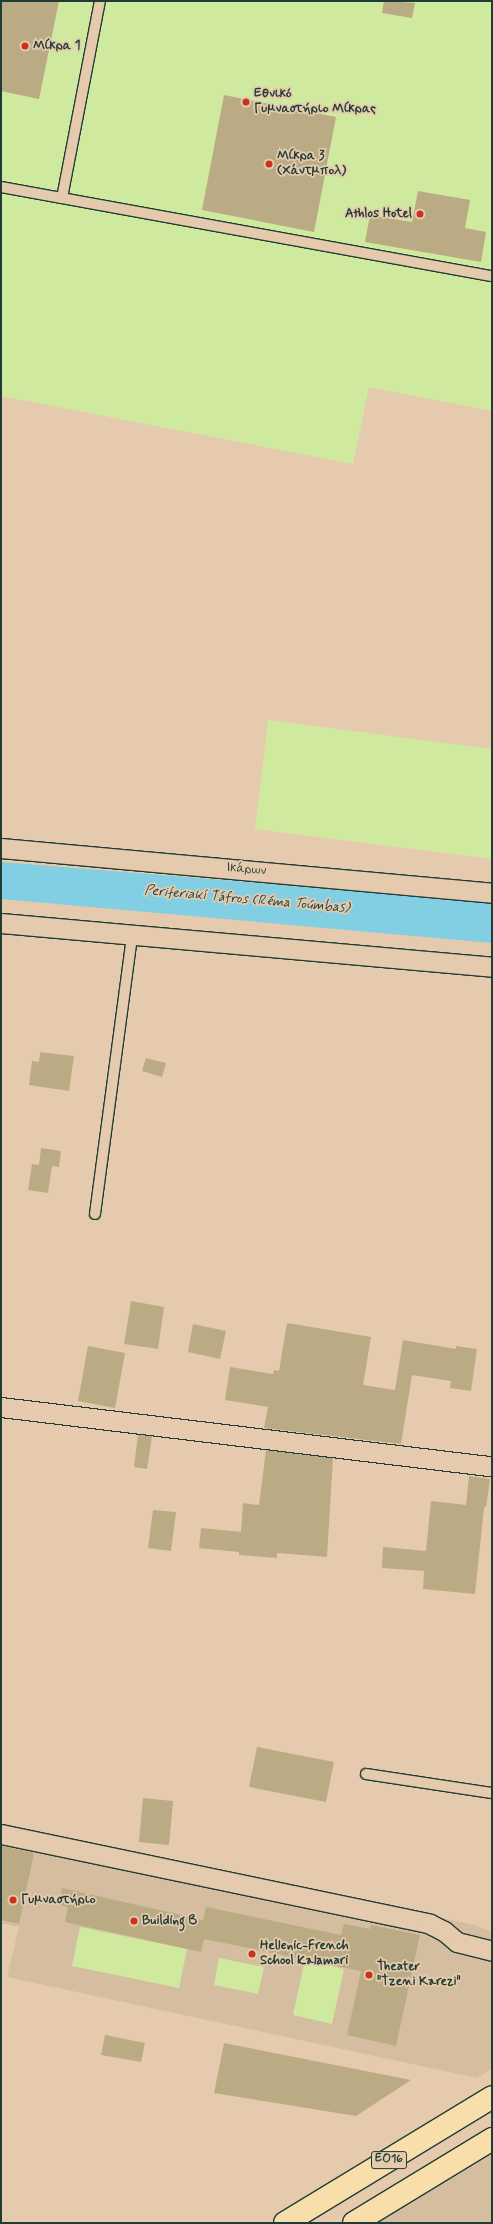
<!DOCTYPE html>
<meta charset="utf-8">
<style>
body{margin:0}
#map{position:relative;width:493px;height:2224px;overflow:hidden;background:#e6caad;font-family:Mynerve,sans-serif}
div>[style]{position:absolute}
.built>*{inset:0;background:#d5be9f}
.green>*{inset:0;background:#cfe99f}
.water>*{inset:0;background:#82cee2}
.building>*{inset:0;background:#baab85}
.roads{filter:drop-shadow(1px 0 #1f3d34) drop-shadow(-1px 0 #1f3d34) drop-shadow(0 1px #1f3d34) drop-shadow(0 -1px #1f3d34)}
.lane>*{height:10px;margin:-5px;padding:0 5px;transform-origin:5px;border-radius:5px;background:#e6caad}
.street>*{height:19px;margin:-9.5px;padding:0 9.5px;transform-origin:9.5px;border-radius:9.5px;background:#e6caad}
.primary>*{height:22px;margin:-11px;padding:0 11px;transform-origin:11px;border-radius:11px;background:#f8deab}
.dots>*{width:11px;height:11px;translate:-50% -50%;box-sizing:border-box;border:2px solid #e6caad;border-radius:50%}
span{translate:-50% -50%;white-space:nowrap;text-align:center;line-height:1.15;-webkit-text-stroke:3.5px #e6caad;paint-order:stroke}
.shield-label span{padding:1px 3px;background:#e6caad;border:1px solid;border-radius:3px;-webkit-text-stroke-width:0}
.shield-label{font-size:12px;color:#1f3d34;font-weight:700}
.poi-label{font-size:13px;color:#1f3d34;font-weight:700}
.left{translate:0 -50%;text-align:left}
.right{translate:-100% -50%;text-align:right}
.street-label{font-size:13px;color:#1f3d34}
.water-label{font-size:14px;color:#24443d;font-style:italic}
.frame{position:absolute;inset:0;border:2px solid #1f3d34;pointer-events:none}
</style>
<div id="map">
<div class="built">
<div style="clip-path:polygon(1px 1825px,475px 1925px,492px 1932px,492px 2069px,477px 2078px,7px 1977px,19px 1927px,1px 1923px)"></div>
<div style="clip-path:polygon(492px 2152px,492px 2223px,377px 2223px,387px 2217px)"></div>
</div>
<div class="green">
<div style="clip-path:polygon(1px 1px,492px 1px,492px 411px,369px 387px,353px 464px,1px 396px)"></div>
<div style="clip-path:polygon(268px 720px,492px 749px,492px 859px,255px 829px)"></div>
<div style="clip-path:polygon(80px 1927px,187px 1949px,179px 1988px,72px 1966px)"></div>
<div style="clip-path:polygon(219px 1958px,264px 1967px,258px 1994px,214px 1985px)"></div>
<div style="clip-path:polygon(305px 1960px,344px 1969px,332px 2024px,293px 2015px)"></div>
</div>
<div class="water">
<div style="clip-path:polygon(1px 862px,492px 902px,492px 943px,1px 899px)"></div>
</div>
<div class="building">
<div style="clip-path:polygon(1px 1px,59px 1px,39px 99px,1px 91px)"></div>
<div style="clip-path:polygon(384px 1px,415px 3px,412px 18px,382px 13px)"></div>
<div style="clip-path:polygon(224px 95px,336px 117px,314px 232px,202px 210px)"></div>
<div style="clip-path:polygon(418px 191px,470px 200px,465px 228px,486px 232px,481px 262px,365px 242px,370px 215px,412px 222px)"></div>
<div style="clip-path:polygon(40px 1052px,74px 1056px,69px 1091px,29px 1085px,32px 1061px,39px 1062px)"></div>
<div style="clip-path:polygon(146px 1058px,166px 1063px,162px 1077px,142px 1071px)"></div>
<div style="clip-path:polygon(41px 1148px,61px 1151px,59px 1167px,52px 1166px,48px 1193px,28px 1190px,32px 1164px,39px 1165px)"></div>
<div style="clip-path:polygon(131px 1301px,164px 1307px,158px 1349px,124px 1344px)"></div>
<div style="clip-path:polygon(287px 1323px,371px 1337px,363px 1385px,395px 1390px,403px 1340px,456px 1349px,456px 1346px,477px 1349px,471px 1391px,450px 1388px,451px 1381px,412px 1375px,401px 1444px,264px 1428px,268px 1407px,225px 1400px,230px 1367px,273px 1374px,274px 1370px,279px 1371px)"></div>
<div style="clip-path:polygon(193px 1324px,226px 1331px,220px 1359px,188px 1352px)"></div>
<div style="clip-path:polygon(88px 1346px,125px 1353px,115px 1408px,78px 1401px)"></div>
<div style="clip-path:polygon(138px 1435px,152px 1436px,147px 1469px,134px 1467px)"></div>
<div style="clip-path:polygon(266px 1450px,333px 1458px,327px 1557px,277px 1553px,277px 1558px,239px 1555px,239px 1552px,199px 1548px,201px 1528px,241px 1532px,243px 1503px,259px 1505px)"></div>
<div style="clip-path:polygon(469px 1476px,490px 1479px,486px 1507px,484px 1507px,475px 1594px,423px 1589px,424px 1571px,382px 1568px,383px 1547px,426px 1551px,431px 1501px,466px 1505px)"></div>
<div style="clip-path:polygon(153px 1510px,176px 1512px,171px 1551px,148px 1548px)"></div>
<div style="clip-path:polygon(257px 1747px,334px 1762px,326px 1802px,249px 1787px)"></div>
<div style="clip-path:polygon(143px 1798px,173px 1801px,169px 1845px,139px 1842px)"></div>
<div style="clip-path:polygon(1px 1846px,34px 1853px,19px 1924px,1px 1920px)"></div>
<div style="clip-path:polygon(62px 1888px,203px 1920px,206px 1907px,341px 1935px,344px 1924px,370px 1929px,371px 1925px,420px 1935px,396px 2046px,347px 2035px,361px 1971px,204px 1939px,201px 1952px,65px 1922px,68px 1907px,59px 1905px)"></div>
<div style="clip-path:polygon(105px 2035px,145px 2043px,141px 2062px,101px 2055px)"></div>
<div style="clip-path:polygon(224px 2043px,411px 2080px,356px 2116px,214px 2093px)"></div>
</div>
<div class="roads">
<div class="lane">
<div style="left:1px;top:187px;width:499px;rotate:10.3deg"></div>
<div style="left:62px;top:198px;width:201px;rotate:-79.1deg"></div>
<div style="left:95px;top:1214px;width:281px;rotate:-82.4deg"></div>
<div style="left:366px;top:1774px;width:127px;rotate:8.6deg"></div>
</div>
<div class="street">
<div style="left:1px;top:848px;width:493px;rotate:5.2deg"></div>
<div style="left:1px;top:923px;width:493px;rotate:5.1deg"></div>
<div style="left:1px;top:1407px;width:495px;rotate:6.9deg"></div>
<div style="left:1px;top:1834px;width:438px;rotate:11.8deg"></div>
<div style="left:430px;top:1924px;width:16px;rotate:27deg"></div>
<div style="left:444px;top:1931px;width:17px;rotate:40deg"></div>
<div style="left:457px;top:1942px;width:36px;rotate:14deg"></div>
</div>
<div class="primary">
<div style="left:285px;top:2223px;width:242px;rotate:-31.3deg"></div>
<div style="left:354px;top:2223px;width:162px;rotate:-31.3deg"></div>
</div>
</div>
<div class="dots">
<div style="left:25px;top:46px;background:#c8321e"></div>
<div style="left:246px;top:102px;background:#c8321e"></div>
<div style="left:269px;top:164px;background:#c8321e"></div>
<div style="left:420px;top:214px;background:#c8321e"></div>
<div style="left:13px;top:1900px;background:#c8321e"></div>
<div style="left:134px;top:1921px;background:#c8321e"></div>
<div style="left:252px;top:1954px;background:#c8321e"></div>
<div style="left:369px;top:1975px;background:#c8321e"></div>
</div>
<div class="shield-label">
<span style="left:389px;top:2160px">ΕΟ16</span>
</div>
<div class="poi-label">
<span class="left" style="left:33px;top:46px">Μίκρα 1</span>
<span class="left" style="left:254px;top:102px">Εθνικό<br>Γυμναστήριο Μίκρας</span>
<span class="left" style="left:277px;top:164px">Μίκρα 3<br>(Χάντμπολ)</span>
<span class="right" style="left:412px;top:214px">Athlos Hotel</span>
<span class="left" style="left:21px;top:1900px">Γυμναστήριο</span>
<span class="left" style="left:142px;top:1921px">Building B</span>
<span class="left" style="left:260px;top:1954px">Hellenic-French<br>School Kalamari</span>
<span class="left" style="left:377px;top:1975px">Theater<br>"Tzeni Karezi"</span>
</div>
<div class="street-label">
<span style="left:246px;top:870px;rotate:5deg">Ικάρων</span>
</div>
<div class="water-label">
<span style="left:247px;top:899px;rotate:5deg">Periferiakí Táfros (Réma Toúmbas)</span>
</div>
<div class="frame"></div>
</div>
